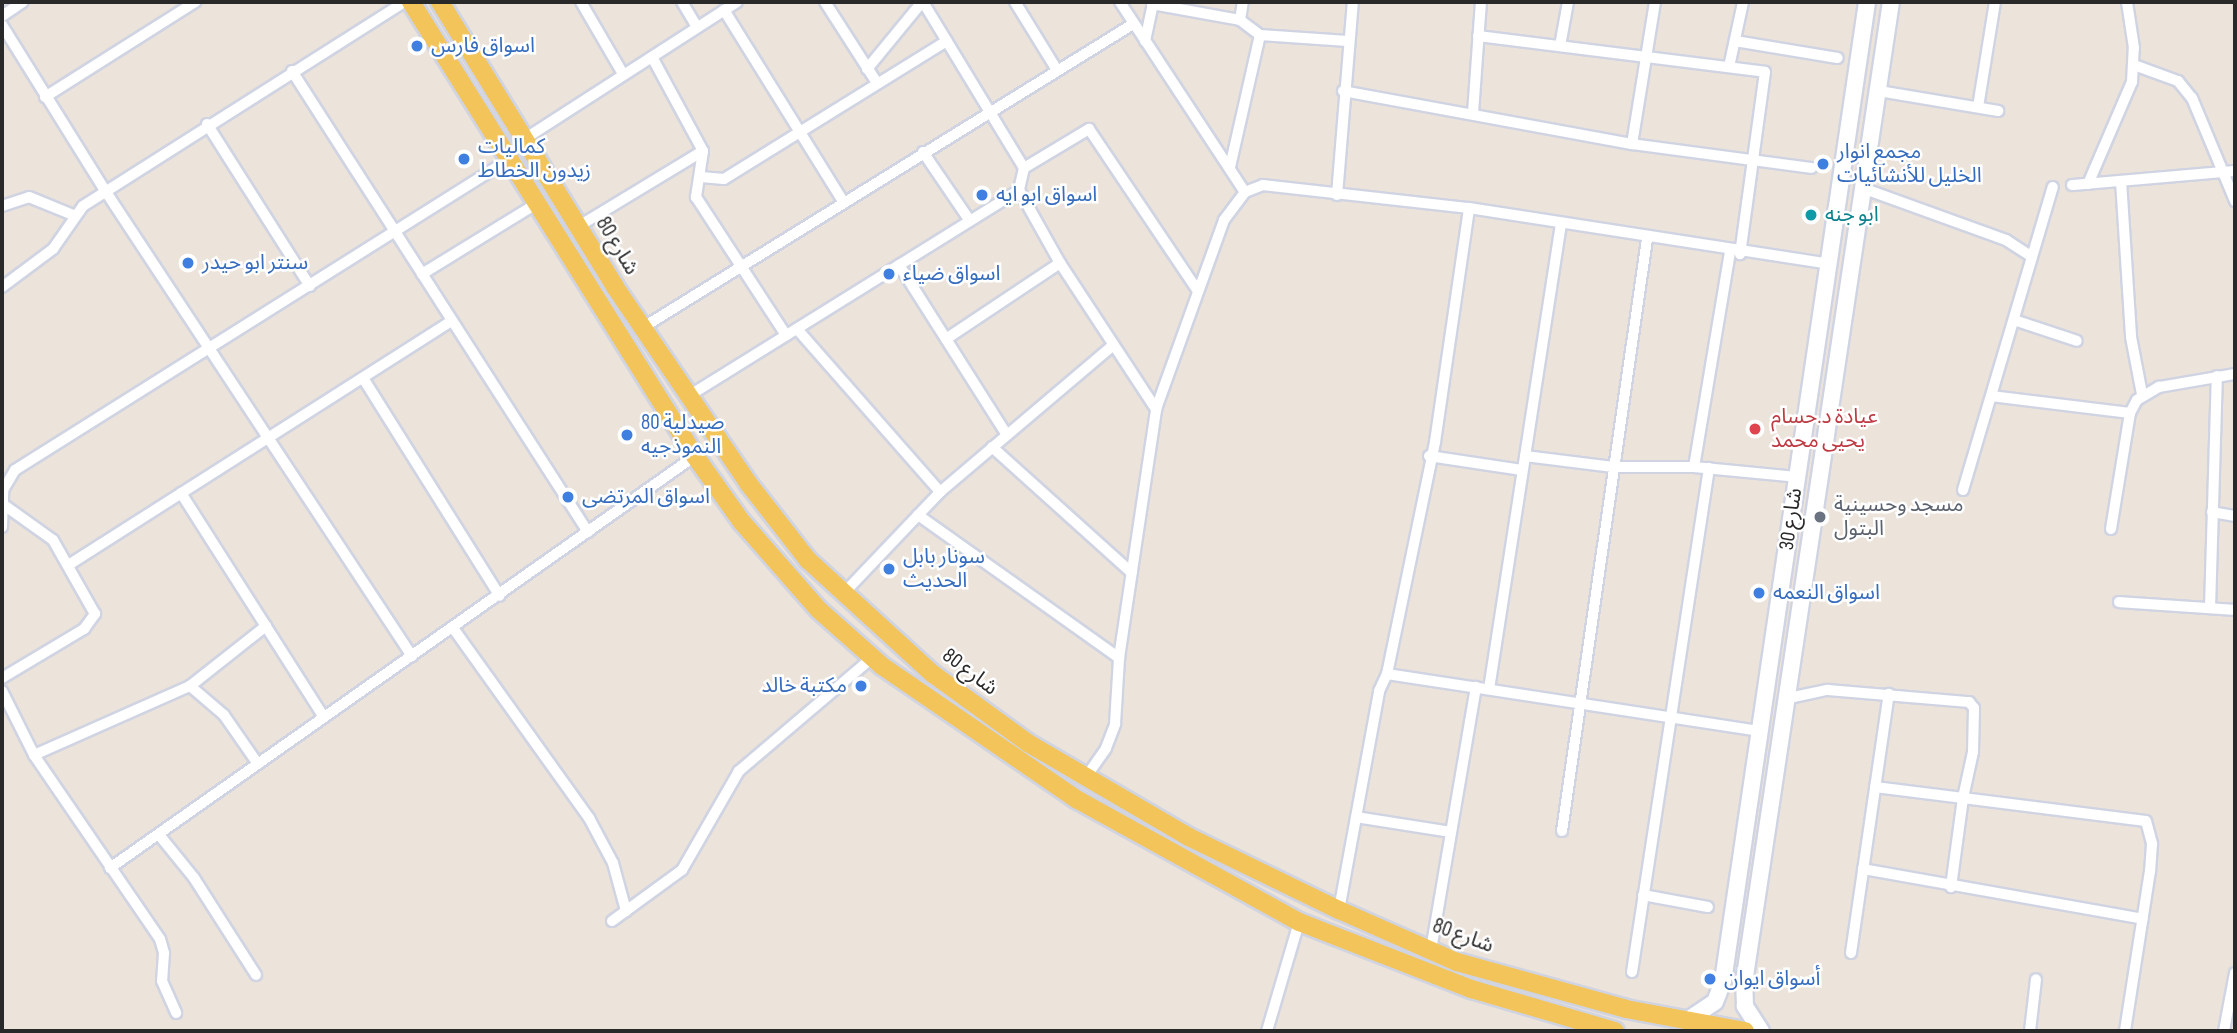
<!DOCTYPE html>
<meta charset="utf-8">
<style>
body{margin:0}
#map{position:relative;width:2237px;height:1033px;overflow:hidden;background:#ece3da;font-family:"Sofia Sans Condensed","Noto Sans Arabic",sans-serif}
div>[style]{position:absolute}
.roads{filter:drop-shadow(2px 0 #d0d4e2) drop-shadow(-2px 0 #d0d4e2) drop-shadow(0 2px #d0d4e2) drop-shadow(0 -2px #d0d4e2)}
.street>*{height:10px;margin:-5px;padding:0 5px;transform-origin:5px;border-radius:5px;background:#fff}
.secondary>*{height:16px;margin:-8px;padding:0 8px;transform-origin:8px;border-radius:8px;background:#fff}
.primary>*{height:18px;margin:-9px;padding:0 9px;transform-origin:9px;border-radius:9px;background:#f2c459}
.dots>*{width:19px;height:19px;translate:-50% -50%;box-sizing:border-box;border:4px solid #fff;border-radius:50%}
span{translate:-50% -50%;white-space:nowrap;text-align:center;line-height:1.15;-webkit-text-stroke:5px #fff;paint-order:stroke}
.shop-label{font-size:21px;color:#366cbe}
.left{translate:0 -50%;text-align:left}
.right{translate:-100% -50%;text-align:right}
.culture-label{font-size:21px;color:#0d838f}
.street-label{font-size:21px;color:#292929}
.health-label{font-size:21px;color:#be3a42}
.worship-label{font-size:21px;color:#5b616d}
.frame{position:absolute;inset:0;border:4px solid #292929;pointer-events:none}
</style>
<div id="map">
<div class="roads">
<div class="street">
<div style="left:581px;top:2px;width:83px;rotate:59.7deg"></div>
<div style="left:682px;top:2px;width:29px;rotate:59deg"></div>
<div style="left:825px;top:2px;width:96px;rotate:57.3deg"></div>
<div style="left:923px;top:2px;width:194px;rotate:58.7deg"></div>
<div style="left:1024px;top:168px;width:23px;rotate:103deg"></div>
<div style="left:1019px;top:190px;width:84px;rotate:60.7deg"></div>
<div style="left:1060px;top:263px;width:175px;rotate:56.7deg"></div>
<div style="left:1015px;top:2px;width:80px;rotate:58.3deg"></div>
<div style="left:1120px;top:2px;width:227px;rotate:56.7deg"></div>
<div style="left:1152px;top:4px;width:89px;rotate:10.3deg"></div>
<div style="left:1240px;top:20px;width:25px;rotate:37deg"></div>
<div style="left:1260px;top:35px;width:88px;rotate:3.9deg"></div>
<div style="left:724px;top:10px;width:225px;rotate:58.1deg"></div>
<div style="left:2px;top:16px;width:25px;rotate:-34deg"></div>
<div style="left:1240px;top:20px;width:18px;rotate:-81deg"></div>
<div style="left:2px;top:25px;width:197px;rotate:58.1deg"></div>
<div style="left:106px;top:192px;width:556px;rotate:56.6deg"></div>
<div style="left:1478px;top:36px;width:289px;rotate:7.1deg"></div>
<div style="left:1765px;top:72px;width:184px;rotate:97.8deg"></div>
<div style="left:1145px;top:41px;width:40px;rotate:-78deg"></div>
<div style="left:1735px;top:41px;width:104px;rotate:9.4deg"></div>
<div style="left:1560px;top:46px;width:45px;rotate:-79.7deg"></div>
<div style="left:652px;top:57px;width:107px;rotate:61.5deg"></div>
<div style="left:703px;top:151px;width:47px;rotate:98.7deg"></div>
<div style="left:696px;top:197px;width:165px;rotate:56.9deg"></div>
<div style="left:2134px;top:65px;width:47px;rotate:20deg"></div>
<div style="left:2178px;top:81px;width:22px;rotate:51deg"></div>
<div style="left:2192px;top:98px;width:112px;rotate:67.3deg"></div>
<div style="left:1729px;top:67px;width:66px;rotate:-77.8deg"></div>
<div style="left:867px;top:69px;width:87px;rotate:-50.6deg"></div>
<div style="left:292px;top:71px;width:548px;rotate:57.3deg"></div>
<div style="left:1343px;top:91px;width:294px;rotate:10.4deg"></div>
<div style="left:1632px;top:144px;width:181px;rotate:7.6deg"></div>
<div style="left:1879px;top:91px;width:121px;rotate:9.5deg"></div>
<div style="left:45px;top:97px;width:178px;rotate:-32.3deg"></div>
<div style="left:1978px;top:107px;width:106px;rotate:-80.8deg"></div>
<div style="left:1473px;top:113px;width:111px;rotate:-85.9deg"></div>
<div style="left:207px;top:124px;width:192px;rotate:57.6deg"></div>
<div style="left:526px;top:138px;width:251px;rotate:-32.8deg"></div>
<div style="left:1632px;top:144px;width:144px;rotate:-80.8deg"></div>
<div style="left:923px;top:152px;width:83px;rotate:55.7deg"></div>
<div style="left:1230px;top:167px;width:135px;rotate:-77.2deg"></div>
<div style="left:1024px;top:168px;width:76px;rotate:-31deg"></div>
<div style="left:1089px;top:129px;width:194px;rotate:56.1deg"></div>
<div style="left:701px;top:177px;width:23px;rotate:5deg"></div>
<div style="left:724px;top:179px;width:262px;rotate:-31.8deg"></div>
<div style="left:2121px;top:181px;width:156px;rotate:86.3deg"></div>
<div style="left:2131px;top:337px;width:58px;rotate:79.1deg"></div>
<div style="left:2088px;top:184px;width:111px;rotate:-66.7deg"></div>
<div style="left:2132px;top:82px;width:34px;rotate:-87deg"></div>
<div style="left:2134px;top:48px;width:47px;rotate:-98.7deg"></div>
<div style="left:2072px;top:185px;width:164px;rotate:-4.9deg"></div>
<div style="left:1865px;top:189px;width:150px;rotate:19.9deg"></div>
<div style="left:2006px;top:240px;width:31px;rotate:33deg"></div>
<div style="left:1337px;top:195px;width:194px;rotate:-85.3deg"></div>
<div style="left:2px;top:206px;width:28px;rotate:-18deg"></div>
<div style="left:29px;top:197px;width:48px;rotate:22.2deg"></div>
<div style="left:579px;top:226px;width:145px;rotate:-31.2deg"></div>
<div style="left:899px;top:265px;width:201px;rotate:57.6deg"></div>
<div style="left:422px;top:274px;width:134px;rotate:-31.6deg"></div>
<div style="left:2px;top:287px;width:64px;rotate:-36.7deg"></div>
<div style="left:53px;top:249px;width:52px;rotate:-55.1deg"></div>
<div style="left:83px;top:206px;width:380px;rotate:-32.4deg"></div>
<div style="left:2014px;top:320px;width:66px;rotate:18.4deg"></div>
<div style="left:642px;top:328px;width:577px;rotate:-31.76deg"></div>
<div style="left:797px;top:329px;width:217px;rotate:48.7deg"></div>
<div style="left:946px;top:339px;width:137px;rotate:-33.7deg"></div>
<div style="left:363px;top:378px;width:257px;rotate:57.9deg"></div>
<div style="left:1991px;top:396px;width:140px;rotate:7deg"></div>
<div style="left:687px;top:397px;width:391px;rotate:-31.9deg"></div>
<div style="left:992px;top:447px;width:188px;rotate:42deg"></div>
<div style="left:1429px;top:456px;width:94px;rotate:8.6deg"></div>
<div style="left:1525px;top:456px;width:89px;rotate:7.1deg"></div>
<div style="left:1613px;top:467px;width:81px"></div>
<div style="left:1694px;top:467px;width:103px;rotate:5.5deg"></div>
<div style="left:1694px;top:467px;width:218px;rotate:-80.5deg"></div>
<div style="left:1963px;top:490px;width:316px;rotate:-73.5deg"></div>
<div style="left:181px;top:493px;width:264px;rotate:57.5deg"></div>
<div style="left:2212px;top:512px;width:23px;rotate:10deg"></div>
<div style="left:918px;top:515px;width:247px;rotate:35.4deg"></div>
<div style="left:2px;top:527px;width:37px;rotate:-88deg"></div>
<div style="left:3px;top:490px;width:23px;rotate:-59deg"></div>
<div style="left:15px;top:470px;width:582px;rotate:-32.16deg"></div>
<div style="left:2111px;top:529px;width:118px;rotate:-80.7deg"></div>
<div style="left:2130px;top:413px;width:15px;rotate:-62deg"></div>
<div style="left:2137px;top:400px;width:26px;rotate:-31deg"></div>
<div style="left:2159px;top:387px;width:77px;rotate:-9.7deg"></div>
<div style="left:70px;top:564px;width:453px;rotate:-32.5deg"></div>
<div style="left:843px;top:594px;width:141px;rotate:-46.4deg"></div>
<div style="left:940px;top:492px;width:226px;rotate:-40.3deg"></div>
<div style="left:2119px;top:602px;width:116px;rotate:3.9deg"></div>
<div style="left:2210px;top:608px;width:232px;rotate:-88.3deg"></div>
<div style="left:453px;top:628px;width:234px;rotate:54.4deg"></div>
<div style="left:589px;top:818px;width:51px;rotate:61.9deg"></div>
<div style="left:613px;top:863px;width:50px;rotate:74.8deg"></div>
<div style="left:1387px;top:674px;width:376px;rotate:8.7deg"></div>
<div style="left:2px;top:678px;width:96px;rotate:-30.9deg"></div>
<div style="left:84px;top:629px;width:19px;rotate:-54deg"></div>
<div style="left:95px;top:614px;width:85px;rotate:-119.6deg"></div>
<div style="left:53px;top:540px;width:60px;rotate:-144.5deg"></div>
<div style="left:1489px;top:689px;width:470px;rotate:-81.2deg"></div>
<div style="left:2px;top:691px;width:72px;rotate:63.4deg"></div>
<div style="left:34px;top:755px;width:171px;rotate:-23.9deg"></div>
<div style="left:1789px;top:698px;width:40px;rotate:-12deg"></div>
<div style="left:1828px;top:690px;width:142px;rotate:4.9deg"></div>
<div style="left:1969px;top:702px;width:8px;rotate:50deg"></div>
<div style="left:1974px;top:708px;width:44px;rotate:91.3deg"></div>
<div style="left:1973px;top:752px;width:47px;rotate:102.3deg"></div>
<div style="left:1963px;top:798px;width:184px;rotate:7.2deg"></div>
<div style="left:2146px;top:821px;width:24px;rotate:75deg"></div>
<div style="left:2152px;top:844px;width:27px;rotate:94deg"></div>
<div style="left:2150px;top:871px;width:162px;rotate:98.9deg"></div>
<div style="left:34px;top:755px;width:223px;rotate:55.6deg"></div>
<div style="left:160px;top:939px;width:15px;rotate:74deg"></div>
<div style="left:164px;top:953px;width:28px;rotate:94deg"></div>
<div style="left:162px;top:981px;width:35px;rotate:66deg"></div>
<div style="left:258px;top:764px;width:60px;rotate:-124.8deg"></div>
<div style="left:224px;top:715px;width:45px;rotate:-139.5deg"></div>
<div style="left:190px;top:686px;width:97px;rotate:-38.3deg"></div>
<div style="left:1086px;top:777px;width:35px;rotate:-55deg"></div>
<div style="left:1106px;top:748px;width:26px;rotate:-69deg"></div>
<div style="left:1115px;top:724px;width:66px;rotate:-86.5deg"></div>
<div style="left:1119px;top:658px;width:252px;rotate:-81.5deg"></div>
<div style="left:1156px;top:409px;width:201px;rotate:-70.2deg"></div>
<div style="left:1224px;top:220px;width:35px;rotate:-53deg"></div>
<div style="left:1245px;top:192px;width:19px;rotate:-21deg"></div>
<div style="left:1263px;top:185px;width:207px;rotate:6.4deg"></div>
<div style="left:1469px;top:208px;width:364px;rotate:8.8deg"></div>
<div style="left:1875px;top:787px;width:89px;rotate:7.1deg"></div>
<div style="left:1963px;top:798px;width:90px;rotate:97.7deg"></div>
<div style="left:1356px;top:817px;width:96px;rotate:9deg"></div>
<div style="left:1562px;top:831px;width:598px;rotate:-81.83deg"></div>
<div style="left:160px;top:836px;width:54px;rotate:51deg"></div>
<div style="left:194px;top:878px;width:115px;rotate:57.4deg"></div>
<div style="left:110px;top:868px;width:716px;rotate:-35.16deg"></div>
<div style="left:1863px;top:869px;width:284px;rotate:10.1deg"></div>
<div style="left:1643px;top:895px;width:66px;rotate:10.5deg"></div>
<div style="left:1339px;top:910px;width:223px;rotate:-79.6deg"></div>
<div style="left:1379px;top:691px;width:19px;rotate:-65deg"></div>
<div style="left:1387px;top:674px;width:237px;rotate:-78.3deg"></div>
<div style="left:1435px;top:442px;width:236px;rotate:-81.7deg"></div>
<div style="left:612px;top:921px;width:87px;rotate:-36.1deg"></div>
<div style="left:682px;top:870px;width:114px;rotate:-60.1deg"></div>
<div style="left:739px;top:771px;width:175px;rotate:-40.4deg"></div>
<div style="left:1431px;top:950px;width:267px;rotate:-80.3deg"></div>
<div style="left:1851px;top:953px;width:262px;rotate:-81.7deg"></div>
<div style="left:1632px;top:972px;width:510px;rotate:-81.31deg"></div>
<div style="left:1267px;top:1031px;width:114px;rotate:-73.6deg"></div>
<div style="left:2030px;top:1031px;width:52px;rotate:-83.4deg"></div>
<div style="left:2224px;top:1031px;width:59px;rotate:-79.3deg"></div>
</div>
<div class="secondary">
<div style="left:1688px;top:1020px;width:32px;rotate:-34deg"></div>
<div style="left:1715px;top:1002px;width:22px;rotate:-69deg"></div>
<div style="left:1723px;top:981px;width:990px;rotate:-81.63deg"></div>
<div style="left:1761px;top:1031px;width:30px;rotate:-123deg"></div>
<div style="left:1745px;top:1006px;width:23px;rotate:-92deg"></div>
<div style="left:1744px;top:983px;width:992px;rotate:-81.48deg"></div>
</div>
<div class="primary">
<div style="left:411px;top:2px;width:536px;rotate:57.97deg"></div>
<div style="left:695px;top:456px;width:80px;rotate:54.7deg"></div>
<div style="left:741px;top:521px;width:118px;rotate:48.8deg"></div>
<div style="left:819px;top:610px;width:84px;rotate:41.6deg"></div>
<div style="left:882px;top:666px;width:237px;rotate:34.4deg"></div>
<div style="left:1078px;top:800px;width:252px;rotate:28.9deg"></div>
<div style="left:1299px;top:922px;width:185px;rotate:21.3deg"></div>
<div style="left:1471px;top:989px;width:150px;rotate:16.3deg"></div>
<div style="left:440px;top:2px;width:334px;rotate:58.4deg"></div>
<div style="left:615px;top:287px;width:237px;rotate:55.8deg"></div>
<div style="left:748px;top:483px;width:98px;rotate:52.1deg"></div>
<div style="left:808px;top:560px;width:169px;rotate:42.4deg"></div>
<div style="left:933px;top:674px;width:117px;rotate:36deg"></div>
<div style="left:1028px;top:743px;width:186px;rotate:30.3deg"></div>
<div style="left:1189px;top:837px;width:167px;rotate:26deg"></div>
<div style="left:1339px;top:910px;width:129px;rotate:23.8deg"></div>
<div style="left:1457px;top:962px;width:175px;rotate:15.5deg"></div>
<div style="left:1626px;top:1009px;width:121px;rotate:10.5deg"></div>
</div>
</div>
<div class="dots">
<div style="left:417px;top:46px;background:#3f7fe0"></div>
<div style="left:464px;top:159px;background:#3f7fe0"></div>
<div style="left:1823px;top:164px;background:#3f7fe0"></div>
<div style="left:982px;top:195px;background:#3f7fe0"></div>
<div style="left:1811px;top:215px;background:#0f9aa8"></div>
<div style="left:188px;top:263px;background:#3f7fe0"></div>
<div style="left:889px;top:274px;background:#3f7fe0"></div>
<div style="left:1755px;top:429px;background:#e0444e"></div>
<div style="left:627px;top:435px;background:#3f7fe0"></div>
<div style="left:568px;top:497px;background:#3f7fe0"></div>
<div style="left:1820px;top:517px;background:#6b7280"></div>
<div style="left:889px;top:569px;background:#3f7fe0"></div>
<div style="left:1759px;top:593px;background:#3f7fe0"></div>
<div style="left:861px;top:686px;background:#3f7fe0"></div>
<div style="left:1710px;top:979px;background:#3f7fe0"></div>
</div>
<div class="shop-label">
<span class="left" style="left:431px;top:46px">اسواق فارس</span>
<span class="left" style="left:478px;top:159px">كماليات<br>زيدون الخطاط</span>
<span class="left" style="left:1837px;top:164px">مجمع انوار<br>الخليل للأنشائيات</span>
<span class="left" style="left:996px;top:195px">اسواق ابو ايه</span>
<span class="left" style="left:202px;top:263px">سنتر ابو حيدر</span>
<span class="left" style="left:903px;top:274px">اسواق ضياء</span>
<span class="left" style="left:641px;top:435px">صيدلية 80<br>النموذجيه</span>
<span class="left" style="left:582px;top:497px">اسواق المرتضى</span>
<span class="left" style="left:903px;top:569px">سونار بابل<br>الحديث</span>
<span class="left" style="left:1773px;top:593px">اسواق النعمه</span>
<span class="right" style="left:847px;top:686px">مكتبة خالد</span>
<span class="left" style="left:1724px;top:979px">أسواق ايوان</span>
</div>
<div class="culture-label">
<span class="left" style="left:1825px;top:215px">ابو جنه</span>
</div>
<div class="street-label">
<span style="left:617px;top:246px;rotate:59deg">شارع 80</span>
<span style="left:1791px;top:519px;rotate:-82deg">شارع 30</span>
<span style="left:970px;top:672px;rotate:37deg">شارع 80</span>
<span style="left:1463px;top:936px;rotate:20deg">شارع 80</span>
</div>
<div class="health-label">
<span class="left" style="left:1771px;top:429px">عيادة د.حسام<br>يحيى محمد</span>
</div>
<div class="worship-label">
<span class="left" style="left:1834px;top:517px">مسجد وحسينية<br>البتول</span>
</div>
<div class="frame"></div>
</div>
